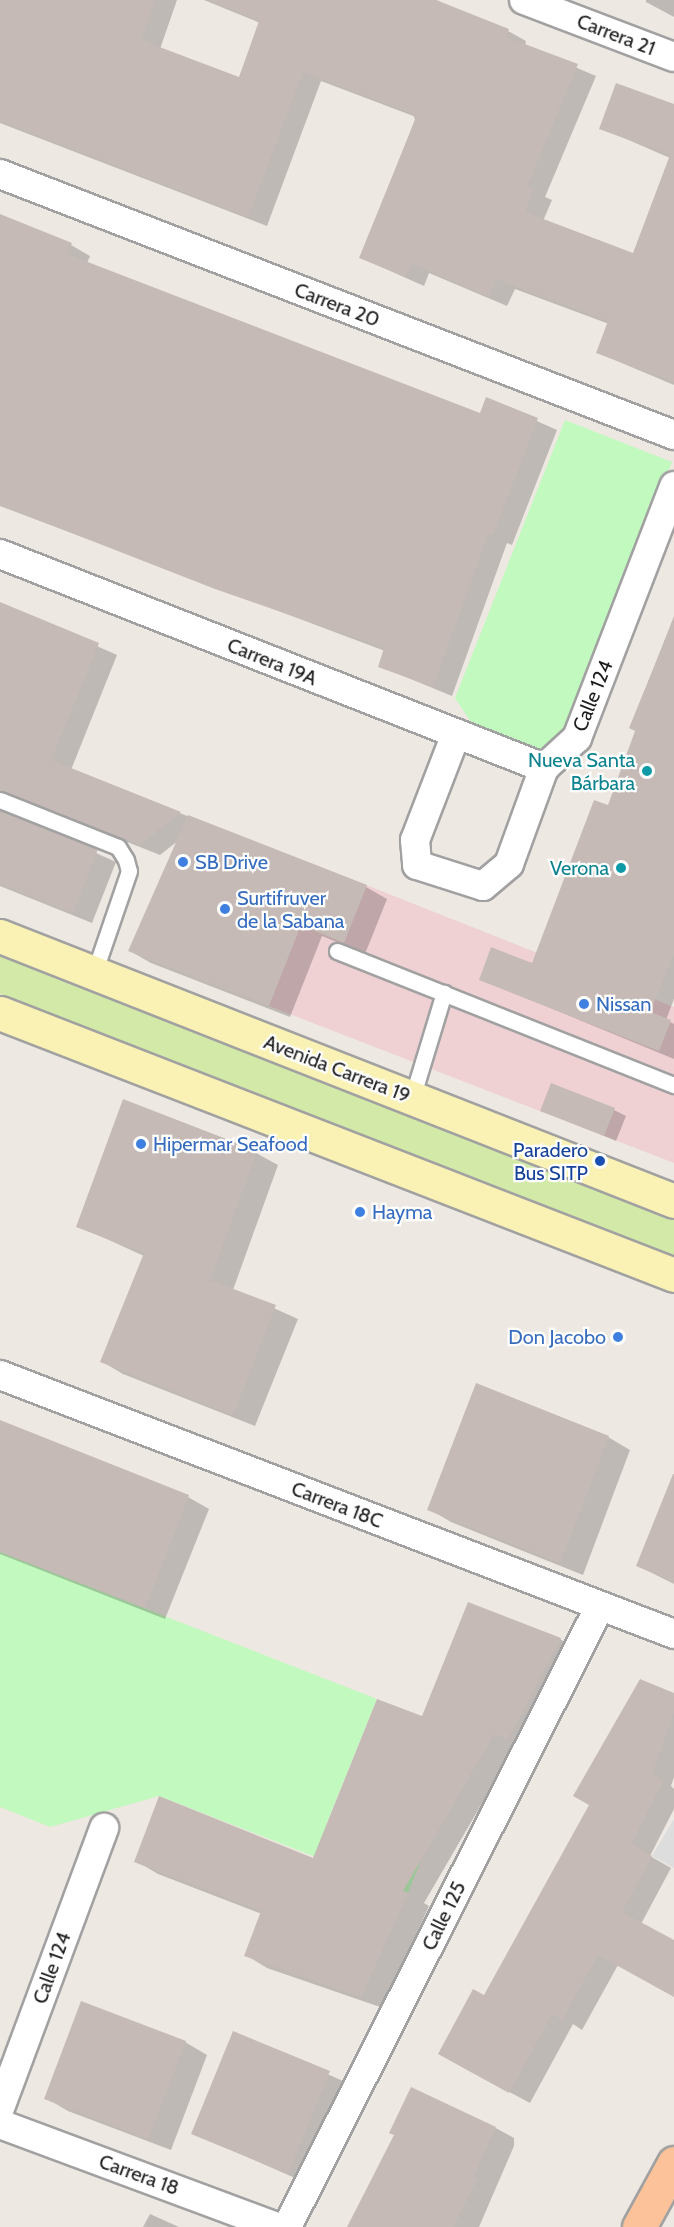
<!DOCTYPE html>
<meta charset="utf-8">
<style>
body{margin:0}
#map{position:relative;width:674px;height:2227px;overflow:hidden;background:#eee8e2;font-family:Cabin,sans-serif}
div>[style]{position:absolute}
.commercial>*{inset:0;background:#efd1d4}
.grass>*{inset:0;background:#d2e9a7}
.park>*{inset:0;background:#c2f9be}
.parking>*{inset:0;background:#ddd}
.shadow>*{inset:0;background:#0003}
.building>*{inset:0;background:#c6bab6}
.roads{filter:drop-shadow(2px 0 #a1a1a1) drop-shadow(-2px 0 #a1a1a1) drop-shadow(0 2px #a1a1a1) drop-shadow(0 -2px #a1a1a1)}
.lane>*{height:15px;margin:-7.5px;padding:0 7.5px;transform-origin:7.5px;border-radius:7.5px;background:#fff}
.street>*{height:28px;margin:-14px;padding:0 14px;transform-origin:14px;border-radius:14px;background:#fff}
.secondary>*{height:33px;margin:-16.5px;padding:0 16.5px;transform-origin:16.5px;border-radius:16.5px;background:#faf2b5}
.primary>*{height:33px;margin:-16.5px;padding:0 16.5px;transform-origin:16.5px;border-radius:16.5px;background:#fcc299}
.dots>*{width:16px;height:16px;translate:-50% -50%;box-sizing:border-box;border:3px solid #fff;border-radius:50%}
span{translate:-50% -50%;white-space:nowrap;text-align:center;line-height:1.15;-webkit-text-stroke:4.5px #fff;paint-order:stroke}
.street-label{font-size:20px;color:#1d1d1d}
.culture-label{font-size:20px;color:#0d838f}
.right{translate:-100% -50%;text-align:right}
.shop-label{font-size:20px;color:#366cbe}
.left{translate:0 -50%;text-align:left}
.transit-label{font-size:20px;color:#164399}
</style>
<div id="map">
<div class="commercial">
<div style="clip-path:polygon(293px 856px,674px 1007px,674px 1163px,238px 994px)"></div>
</div>
<div class="grass">
<div style="clip-path:polygon(0 952px,674px 1218px,674px 1256px,342px 1130px,0 994px)"></div>
</div>
<div class="park">
<div style="clip-path:polygon(565px 420px,672px 462px,552px 758px,471px 722px,455px 698px)"></div>
<div style="clip-path:polygon(0 1552px,377px 1699px,326px 1825px,420px 1862px,408px 1893px,159px 1796px,50px 1827px,0 1807px)"></div>
</div>
<div class="parking">
<div style="clip-path:polygon(674px 1819px,674px 1868px,652px 1856px)"></div>
</div>
<div class="shadow">
<div style="clip-path:polygon(0 0,177px 0,160px 49px,240px 79px,260px 23px,204px 0,436px 0,508px 31px,526px 41px,525px 46px,596px 76px,545px 197px,552px 200px,543px 221px,634px 255px,670px 158px,601px 128px,674px 106px,674px 385px,598px 353px,609px 324px,515px 289px,507px 306px,429px 273px,424px 286px,361px 258px,416px 117px,321px 81px,267px 226px,0 123px)"></div>
<div style="clip-path:polygon(646px 0,674px 0,674px 17px,646px 2px)"></div>
<div style="clip-path:polygon(0 216px,71px 245px,90px 256px,87px 263px,481px 415px,487px 399px,557px 430px,512px 545px,507px 543px,452px 696px,379px 666px,385px 651px,0 506px)"></div>
<div style="clip-path:polygon(0 603px,117px 655px,71px 770px,366px 887px,387px 899px,365px 954px,322px 936px,290px 1017px,151px 963px,130px 951px,179px 840px,160px 855px,24px 801px,13px 803px,9px 814px,116px 862px,92px 923px,0 886px)"></div>
<div style="clip-path:polygon(674px 616px,674px 999px,666px 1020px,674px 1024px,674px 1059px,480px 979px,533px 965px,608px 807px,637px 731px,630px 728px)"></div>
<div style="clip-path:polygon(542px 1110px,614px 1110px,626px 1116px,616px 1141px)"></div>
<div style="clip-path:polygon(256px 1153px,278px 1165px,233px 1290px,298px 1319px,255px 1426px,123px 1374px,101px 1361px,144px 1256px,78px 1226px)"></div>
<div style="clip-path:polygon(0 1425px,188px 1497px,209px 1509px,165px 1619px,0 1554px)"></div>
<div style="clip-path:polygon(608px 1437px,630px 1450px,583px 1575px,451px 1522px,429px 1509px)"></div>
<div style="clip-path:polygon(674px 1492px,674px 1584px,638px 1566px)"></div>
<div style="clip-path:polygon(560px 1639px,581px 1652px,516px 1745px,424px 1903px,429px 1906px,383px 2008px,267px 1968px,246px 1955px,262px 1914px,158px 1874px,136px 1861px,314px 1860px,423px 1718px)"></div>
<div style="clip-path:polygon(674px 1695px,674px 1777px,671px 1786px,674px 1789px,674px 1809px,650px 1856px,671px 1868px,641px 1924px,674px 1942px,674px 1995px,618px 1965px,582px 2030px,573px 2024px,530px 2103px,459px 2065px,485px 1997px)"></div>
<div style="clip-path:polygon(234px 2033px,352px 2085px,311px 2185px,193px 2133px)"></div>
<div style="clip-path:polygon(185px 2042px,207px 2055px,171px 2150px,68px 2111px,46px 2098px)"></div>
<div style="clip-path:polygon(492px 2126px,514px 2138px,514px 2146px,479px 2227px,349px 2227px)"></div>
<div style="clip-path:polygon(150px 2214px,179px 2227px,143px 2227px)"></div>
</div>
<div class="building">
<div style="clip-path:polygon(0 0,155px 0,141px 40px,239px 77px,259px 21px,209px 0,436px 0,509px 29px,506px 37px,578px 64px,527px 186px,534px 188px,525px 212px,633px 253px,670px 155px,599px 129px,616px 83px,674px 104px,674px 382px,596px 353px,608px 321px,496px 279px,489px 297px,411px 263px,406px 277px,359px 258px,415px 120px,413px 114px,303px 72px,248px 217px,0 121px)"></div>
<div style="clip-path:polygon(0 214px,72px 243px,67px 254px,480px 413px,486px 397px,538px 418px,493px 535px,488px 534px,433px 687px,378px 667px,384px 648px,215px 589px,0 505px)"></div>
<div style="clip-path:polygon(0 602px,99px 643px,51px 760px,181px 812px,140px 845px,0 790px)"></div>
<div style="clip-path:polygon(674px 618px,674px 954px,650px 1012px,671px 1020px,659px 1051px,479px 980px,491px 947px,532px 963px,594px 800px,608px 805px,635px 731px,629px 728px)"></div>
<div style="clip-path:polygon(0 810px,98px 849px,73px 913px,0 884px)"></div>
<div style="clip-path:polygon(188px 815px,367px 885px,344px 943px,301px 925px,269px 1006px,128px 951px)"></div>
<div style="clip-path:polygon(551px 1083px,615px 1108px,604px 1136px,540px 1111px)"></div>
<div style="clip-path:polygon(123px 1099px,257px 1151px,210px 1280px,276px 1305px,233px 1415px,100px 1362px,144px 1253px,76px 1227px)"></div>
<div style="clip-path:polygon(476px 1383px,609px 1436px,560px 1563px,427px 1510px)"></div>
<div style="clip-path:polygon(0 1420px,189px 1495px,145px 1608px,0 1552px)"></div>
<div style="clip-path:polygon(673px 1474px,674px 1474px,674px 1582px,636px 1566px)"></div>
<div style="clip-path:polygon(468px 1602px,561px 1638px,508px 1739px,494px 1734px,403px 1891px,408px 1893px,361px 1997px,244px 1956px,261px 1911px,134px 1862px,159px 1796px,313px 1858px,377px 1699px,422px 1716px)"></div>
<div style="clip-path:polygon(640px 1679px,674px 1693px,674px 1713px,652px 1774px,663px 1781px,631px 1844px,652px 1856px,622px 1912px,674px 1940px,674px 1997px,598px 1955px,562px 2020px,552px 2014px,509px 2093px,438px 2054px,473px 1989px,484px 1995px,589px 1805px,573px 1796px)"></div>
<div style="clip-path:polygon(81px 2001px,186px 2041px,148px 2139px,44px 2099px)"></div>
<div style="clip-path:polygon(233px 2031px,330px 2071px,288px 2174px,191px 2134px)"></div>
<div style="clip-path:polygon(411px 2087px,496px 2127px,473px 2177px,477px 2179px,453px 2227px,347px 2227px,394px 2135px,389px 2133px)"></div>
</div>
<div class="roads">
<div class="lane">
<div style="left:0;top:800px;width:127px;rotate:21.7deg"></div>
<div style="left:118px;top:847px;width:15px;rotate:58deg"></div>
<div style="left:126px;top:860px;width:11px;rotate:75deg"></div>
<div style="left:129px;top:871px;width:108px;rotate:108.9deg"></div>
<div style="left:337px;top:951px;width:363px;rotate:21.7deg"></div>
<div style="left:412px;top:1098px;width:110px;rotate:-73.1deg"></div>
</div>
<div class="street">
<div style="left:524px;top:0;width:160px;rotate:20.8deg"></div>
<div style="left:0;top:174px;width:723px;rotate:21.17deg"></div>
<div style="left:0;top:554px;width:585px;rotate:21.47deg"></div>
<div style="left:456px;top:734px;width:114px;rotate:111.1deg"></div>
<div style="left:415px;top:840px;width:25px;rotate:85deg"></div>
<div style="left:417px;top:865px;width:69px;rotate:17.7deg"></div>
<div style="left:483px;top:886px;width:34px;rotate:-40deg"></div>
<div style="left:509px;top:864px;width:102px;rotate:-70deg"></div>
<div style="left:544px;top:768px;width:45px;rotate:-42.3deg"></div>
<div style="left:577px;top:738px;width:270px;rotate:-68.9deg"></div>
<div style="left:0;top:1375px;width:722px;rotate:21.02deg"></div>
<div style="left:0;top:2108px;width:299px;rotate:-69.6deg"></div>
<div style="left:0;top:2124px;width:296px;rotate:20.4deg"></div>
<div style="left:287px;top:2227px;width:695px;rotate:-63.25deg"></div>
</div>
<div class="secondary">
<div style="left:0;top:936px;width:724px;rotate:21.46deg"></div>
<div style="left:0;top:1013px;width:723px;rotate:21.24deg"></div>
</div>
<div class="primary">
<div style="left:639px;top:2227px;width:73px;rotate:-61.3deg"></div>
</div>
</div>
<div class="dots">
<div style="left:647px;top:771px;background:#0f9aa8"></div>
<div style="left:183px;top:862px;background:#3f7fe0"></div>
<div style="left:621px;top:868px;background:#0f9aa8"></div>
<div style="left:225px;top:909px;background:#3f7fe0"></div>
<div style="left:584px;top:1004px;background:#3f7fe0"></div>
<div style="left:141px;top:1144px;background:#3f7fe0"></div>
<div style="left:600px;top:1161px;background:#1a4fb4"></div>
<div style="left:360px;top:1212px;background:#3f7fe0"></div>
<div style="left:618px;top:1337px;background:#3f7fe0"></div>
</div>
<div class="street-label">
<span style="left:616px;top:35px;rotate:21deg">Carrera 21</span>
<span style="left:337px;top:305px;rotate:21deg">Carrera 20</span>
<span style="left:272px;top:662px;rotate:22deg">Carrera 19A</span>
<span style="left:593px;top:696px;rotate:-68deg">Calle 124</span>
<span style="left:337px;top:1069px;rotate:21deg">Avenida Carrera 19</span>
<span style="left:337px;top:1505px;rotate:21deg">Carrera 18C</span>
<span style="left:444px;top:1916px;rotate:-64deg">Calle 125</span>
<span style="left:52px;top:1968px;rotate:-70deg">Calle 124</span>
<span style="left:139px;top:2175px;rotate:20deg">Carrera 18</span>
</div>
<div class="culture-label">
<span class="right" style="left:635px;top:772px">Nueva Santa<br>Bárbara</span>
<span class="right" style="left:609px;top:868px">Verona</span>
</div>
<div class="shop-label">
<span class="left" style="left:195px;top:862px">SB Drive</span>
<span class="left" style="left:237px;top:910px">Surtifruver<br>de la Sabana</span>
<span class="left" style="left:596px;top:1004px">Nissan</span>
<span class="left" style="left:153px;top:1144px">Hipermar Seafood</span>
<span class="left" style="left:372px;top:1212px">Hayma</span>
<span class="right" style="left:606px;top:1337px">Don Jacobo</span>
</div>
<div class="transit-label">
<span class="right" style="left:588px;top:1162px">Paradero<br>Bus SITP</span>
</div>
</div>
